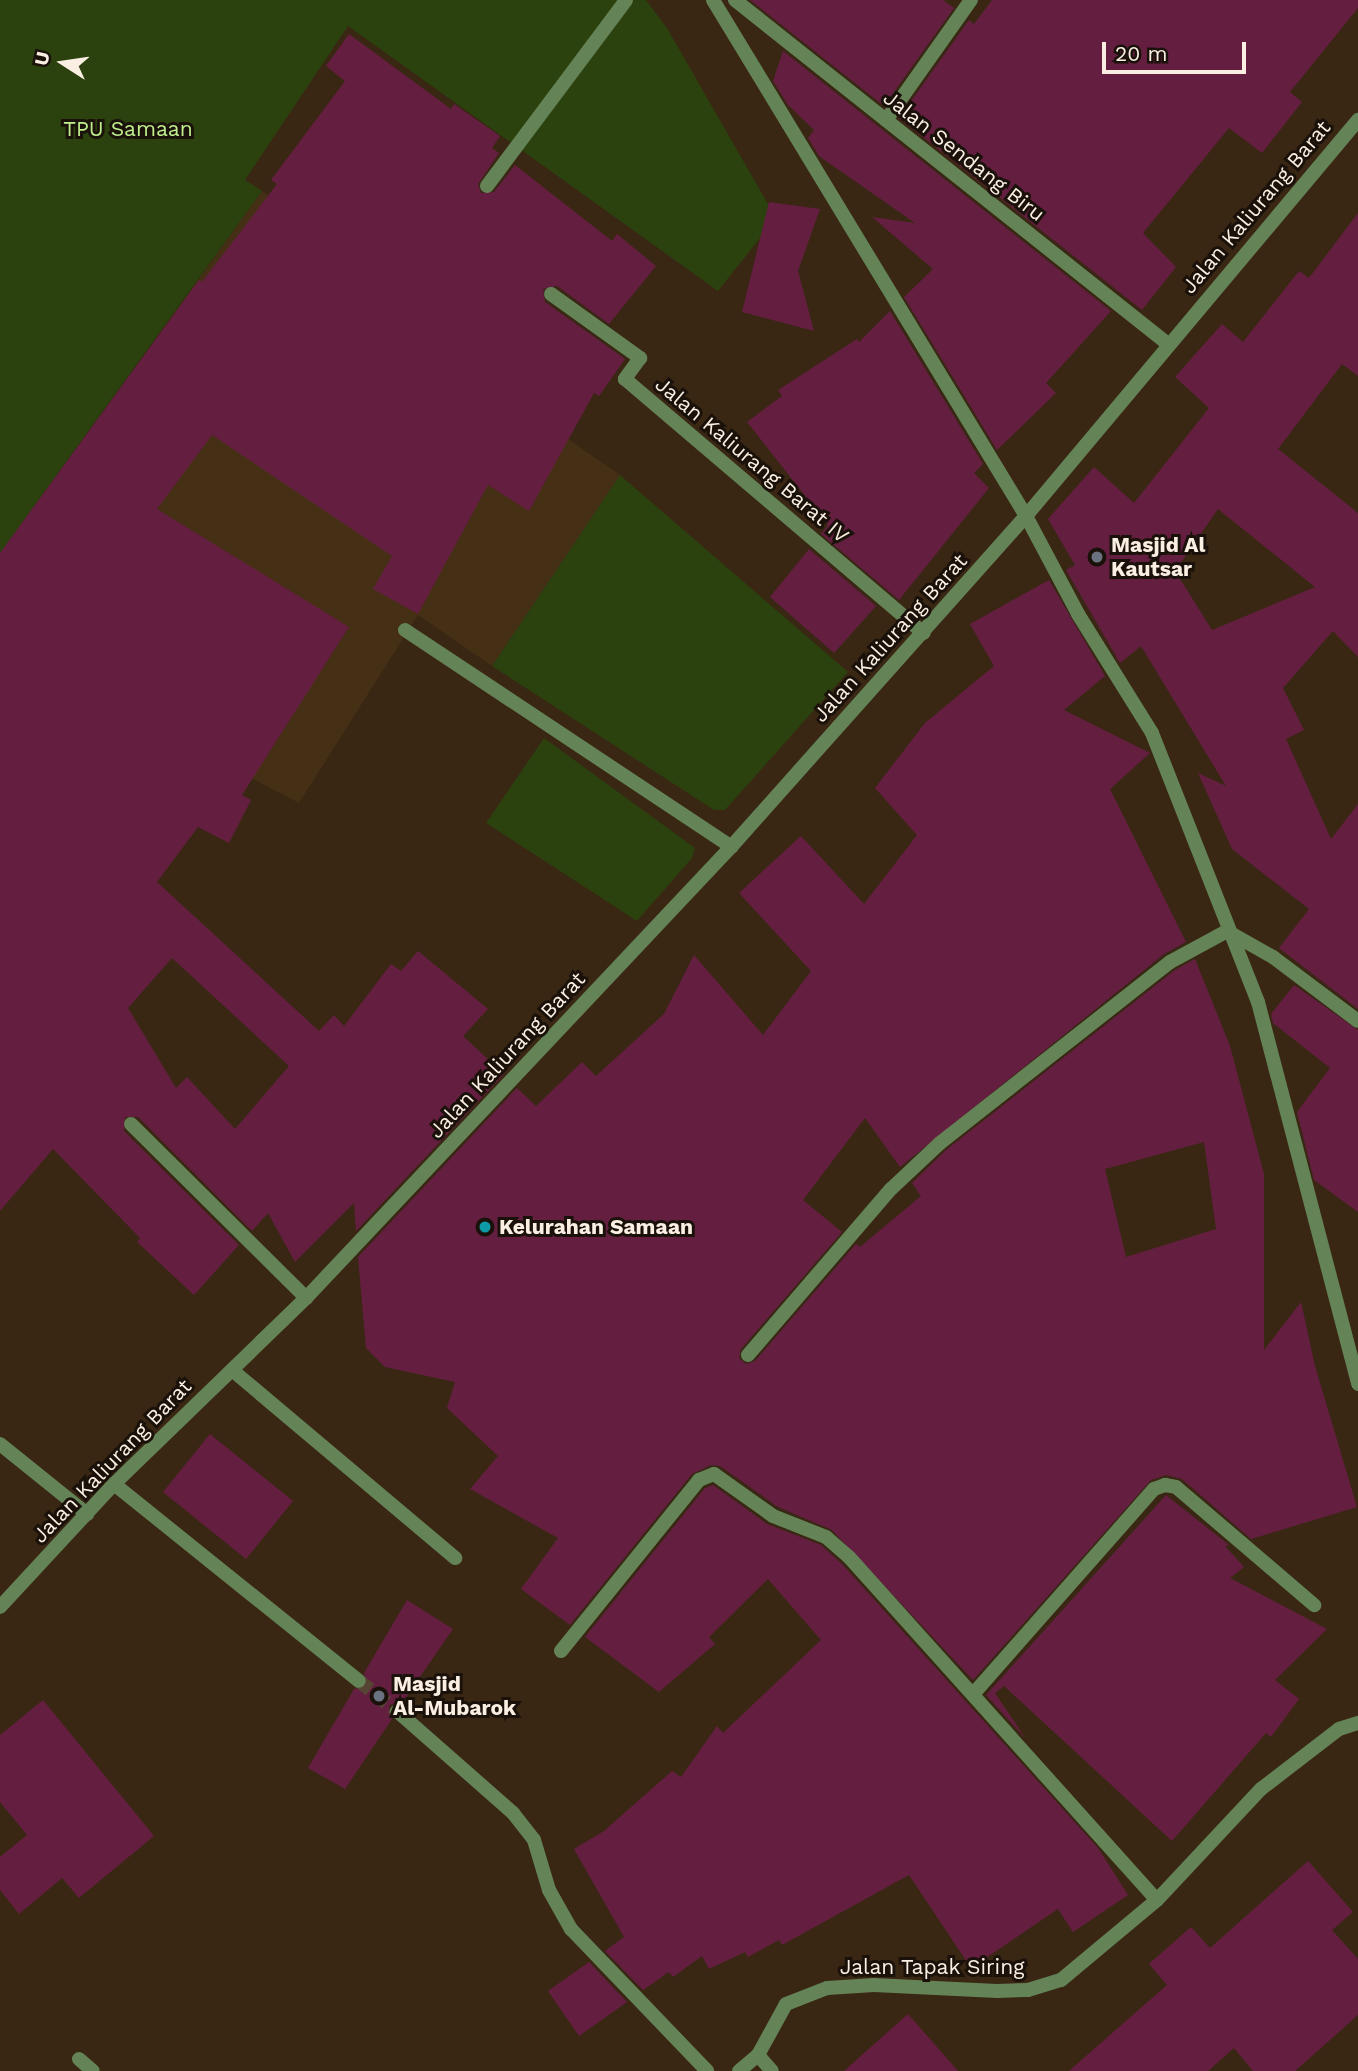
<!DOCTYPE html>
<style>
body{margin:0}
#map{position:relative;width:1358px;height:2071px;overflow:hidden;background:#392714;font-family:"Work Sans",sans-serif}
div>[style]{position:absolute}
.built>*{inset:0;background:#452f15}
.green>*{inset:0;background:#2b410e}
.building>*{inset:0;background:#641f40}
.minor-tunnel>*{height:14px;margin-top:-7px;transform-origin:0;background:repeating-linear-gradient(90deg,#564533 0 14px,transparent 0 21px)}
.minor>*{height:14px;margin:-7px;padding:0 7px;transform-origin:7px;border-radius:7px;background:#648357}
.dots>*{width:19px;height:19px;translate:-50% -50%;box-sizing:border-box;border:4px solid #1a120a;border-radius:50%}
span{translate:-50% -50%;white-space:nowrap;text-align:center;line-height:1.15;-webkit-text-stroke:6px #1a120a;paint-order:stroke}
.park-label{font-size:21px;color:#bfee8c}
.street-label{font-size:21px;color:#fbefe3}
.poi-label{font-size:21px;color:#fbefe3;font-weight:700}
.left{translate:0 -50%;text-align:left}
.north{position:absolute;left:28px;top:28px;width:70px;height:70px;-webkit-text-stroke:5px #1a120a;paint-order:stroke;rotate:282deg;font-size:19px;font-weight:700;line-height:28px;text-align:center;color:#fbefe3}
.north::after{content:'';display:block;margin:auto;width:24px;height:32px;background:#fbefe3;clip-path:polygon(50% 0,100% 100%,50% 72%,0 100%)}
.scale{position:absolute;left:1102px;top:42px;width:144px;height:32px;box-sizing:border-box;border:4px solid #fbefe3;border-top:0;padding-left:9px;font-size:21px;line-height:24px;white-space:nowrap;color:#fbefe3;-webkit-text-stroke:5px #1a120a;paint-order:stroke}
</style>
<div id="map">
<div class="built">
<div style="clip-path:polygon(262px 191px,358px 261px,483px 380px,623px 477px,492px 666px,418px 615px,299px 803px,0 647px,0 556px)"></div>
</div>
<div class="green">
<div style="clip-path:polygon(0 0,646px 0,667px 28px,776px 218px,718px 291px,348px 26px,245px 180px,262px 191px,0 553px)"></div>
<div style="clip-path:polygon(620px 475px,848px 672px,725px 810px,714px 810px,492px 666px)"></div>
<div style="clip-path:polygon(544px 738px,695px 848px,692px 858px,637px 921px,486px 823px)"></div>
</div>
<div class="building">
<div style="clip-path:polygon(750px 0,943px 0,954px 8px,884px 106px)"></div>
<div style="clip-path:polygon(992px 0,1358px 0,1358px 8px,1290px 92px,1302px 102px,1262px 153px,1229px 128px,1143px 233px,1176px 267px,1142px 310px,899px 118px,969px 20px,974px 24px)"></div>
<div style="clip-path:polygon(evenodd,349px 34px,451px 109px,454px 104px,500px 136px,492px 148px,499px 153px,478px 184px,481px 193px,494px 192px,515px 165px,612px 241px,617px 234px,656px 266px,609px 324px,557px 286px,543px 289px,545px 302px,625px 359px,599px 396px,594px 393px,529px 511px,488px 485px,418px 614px,373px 589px,392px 556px,212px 435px,157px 509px,349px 627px,242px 795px,251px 800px,229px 843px,198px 827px,157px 882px,319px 1031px,334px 1015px,344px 1026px,391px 964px,401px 971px,418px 951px,488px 1009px,463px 1036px,504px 1074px,356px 1231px,354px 1203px,295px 1262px,268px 1213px,252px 1231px,138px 1117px,125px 1117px,124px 1131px,239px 1245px,194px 1295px,137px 1242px,140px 1238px,53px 1149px,0 1211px,0 553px,199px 280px,202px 282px,277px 184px,271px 180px,345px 81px,326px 66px,349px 34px,172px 958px,289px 1066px,235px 1129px,187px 1077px,176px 1088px,128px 1008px,172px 958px)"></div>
<div style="clip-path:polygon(783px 51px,1111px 311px,1046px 383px,1056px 393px,997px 450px,904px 297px,933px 269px,872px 217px,915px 223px,819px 156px,808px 138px,814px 130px,788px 105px,773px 81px)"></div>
<div style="clip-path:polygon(769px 202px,820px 209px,798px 271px,814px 331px,742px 312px)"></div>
<div style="clip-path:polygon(evenodd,1358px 213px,1358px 376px,1342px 364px,1278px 449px,1358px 513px,1358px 657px,1333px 631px,1283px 688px,1304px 730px,1286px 739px,1331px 839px,1358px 804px,1358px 1009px,1279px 948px,1309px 909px,1232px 849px,1198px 773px,1226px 786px,1141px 646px,1120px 663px,1066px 570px,1075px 565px,1048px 519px,1094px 467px,1134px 503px,1209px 408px,1175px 377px,1222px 324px,1243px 342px,1299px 271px,1309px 278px,1358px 213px,1218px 509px,1315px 587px,1212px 630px,1175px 571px,1218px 509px)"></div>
<div style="clip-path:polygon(890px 311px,983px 464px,974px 473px,989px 488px,899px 600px,821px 534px,828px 525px,747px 422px,782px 396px,778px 390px,857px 339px,859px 342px)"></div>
<div style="clip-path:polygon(809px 549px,876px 606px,834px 653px,770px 597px)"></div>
<div style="clip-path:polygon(evenodd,1049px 580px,1105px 676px,1064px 710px,1150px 753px,1110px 789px,1186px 942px,1164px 954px,900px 1167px,865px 1118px,803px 1200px,842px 1232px,741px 1349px,739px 1358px,746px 1364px,755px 1361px,856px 1244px,860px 1247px,921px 1196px,912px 1183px,946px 1150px,1175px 970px,1195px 959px,1230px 1046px,1264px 1174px,1264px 1350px,1301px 1302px,1315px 1366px,1357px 1507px,1251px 1539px,1182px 1479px,1166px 1475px,1151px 1480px,973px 1680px,832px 1530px,778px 1507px,720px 1466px,711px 1465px,692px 1474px,570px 1625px,521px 1589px,558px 1538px,470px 1489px,498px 1456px,447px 1408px,455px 1382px,385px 1367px,366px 1348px,358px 1257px,517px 1088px,536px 1106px,582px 1062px,596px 1076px,664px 1014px,694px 955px,763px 1035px,811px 971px,739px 893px,801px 836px,864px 904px,917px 835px,875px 788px,925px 723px,994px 666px,970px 624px,1049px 580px,1204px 1142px,1216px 1229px,1126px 1257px,1105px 1169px,1204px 1142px)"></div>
<div style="clip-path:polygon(1294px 985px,1358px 1030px,1358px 1212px,1314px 1180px,1297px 1112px,1330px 1068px,1273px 1023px,1271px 1014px)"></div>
<div style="clip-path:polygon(210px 1434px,293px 1501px,246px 1559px,163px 1492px)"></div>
<div style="clip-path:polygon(713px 1485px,767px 1524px,821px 1545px,842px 1564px,1098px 1848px,1128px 1895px,1073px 1932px,1058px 1909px,971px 1968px,909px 1875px,782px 1945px,779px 1940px,748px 1957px,745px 1952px,709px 1969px,702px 1956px,673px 1977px,669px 1972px,643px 1990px,605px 1951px,624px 1937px,574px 1849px,604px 1831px,672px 1771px,681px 1777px,717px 1726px,723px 1733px,821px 1640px,768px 1579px,709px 1637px,715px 1644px,659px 1692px,585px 1637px,705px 1488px)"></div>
<div style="clip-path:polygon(1166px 1495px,1229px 1545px,1225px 1546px,1244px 1567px,1230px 1578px,1327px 1629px,1275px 1680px,1299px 1699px,1271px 1737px,1266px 1733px,1172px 1841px,1004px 1686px,995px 1693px,1026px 1739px,986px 1695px)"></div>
<div style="clip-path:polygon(407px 1600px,453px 1629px,402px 1703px,389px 1705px,392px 1719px,345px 1789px,308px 1768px,354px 1689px,367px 1686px,364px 1673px)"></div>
<div style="clip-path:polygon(43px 1700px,154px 1836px,79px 1898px,62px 1878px,19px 1914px,0 1890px,0 1857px,27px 1835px,0 1802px,0 1735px)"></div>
<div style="clip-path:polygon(1308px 1861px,1353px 1912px,1332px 1930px,1358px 1959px,1358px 2015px,1295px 2071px,1253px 2071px,1234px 2048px,1208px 2071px,1069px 2071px,1167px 1985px,1149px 1964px,1191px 1927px,1210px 1948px)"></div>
<div style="clip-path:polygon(589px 1962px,627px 2002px,579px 2036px,548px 1991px)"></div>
<div style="clip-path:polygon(908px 2014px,958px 2071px,844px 2071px)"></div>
</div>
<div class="minor-tunnel">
<div style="left:359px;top:1681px;width:48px;rotate:38.3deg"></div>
</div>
<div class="minor">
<div style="left:713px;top:0;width:604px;rotate:58.76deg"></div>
<div style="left:1026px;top:516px;width:111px;rotate:62deg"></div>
<div style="left:1078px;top:614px;width:140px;rotate:58.1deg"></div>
<div style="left:1152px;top:733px;width:289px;rotate:68.5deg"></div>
<div style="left:1258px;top:1002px;width:395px;rotate:75.3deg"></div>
<div style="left:735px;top:0;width:553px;rotate:38.47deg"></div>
<div style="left:886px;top:120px;width:147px;rotate:-54.7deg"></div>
<div style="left:487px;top:186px;width:232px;rotate:-53.2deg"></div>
<div style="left:551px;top:294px;width:110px;rotate:35.7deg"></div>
<div style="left:640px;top:358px;width:26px;rotate:126deg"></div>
<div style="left:625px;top:379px;width:392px;rotate:40.4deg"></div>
<div style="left:405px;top:630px;width:392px;rotate:33.6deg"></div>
<div style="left:131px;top:1124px;width:247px;rotate:44.8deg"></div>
<div style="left:748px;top:1355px;width:219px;rotate:-49.3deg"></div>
<div style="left:891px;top:1189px;width:67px;rotate:-43.2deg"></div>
<div style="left:940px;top:1143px;width:293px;rotate:-38.2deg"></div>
<div style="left:1170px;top:962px;width:65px;rotate:-28.5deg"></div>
<div style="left:1227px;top:931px;width:53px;rotate:29.5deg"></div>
<div style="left:1273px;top:957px;width:106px;rotate:37deg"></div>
<div style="left:232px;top:1370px;width:292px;rotate:40.1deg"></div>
<div style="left:0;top:1444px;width:112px;rotate:38.8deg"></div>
<div style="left:114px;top:1484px;width:314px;rotate:38.8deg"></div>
<div style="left:0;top:1607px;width:168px;rotate:-47.2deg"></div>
<div style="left:114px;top:1484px;width:267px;rotate:-44.1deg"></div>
<div style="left:306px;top:1298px;width:620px;rotate:-46.7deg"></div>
<div style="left:731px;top:847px;width:443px;rotate:-48.3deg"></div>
<div style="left:1026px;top:516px;width:517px;rotate:-50.02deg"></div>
<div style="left:561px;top:1651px;width:220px;rotate:-51.1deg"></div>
<div style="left:699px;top:1480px;width:16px;rotate:-22deg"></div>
<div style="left:714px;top:1474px;width:72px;rotate:35.4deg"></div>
<div style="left:773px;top:1516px;width:57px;rotate:21.6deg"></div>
<div style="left:826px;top:1537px;width:30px;rotate:41deg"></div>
<div style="left:849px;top:1557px;width:461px;rotate:48.1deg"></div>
<div style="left:975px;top:1692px;width:271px;rotate:-48.6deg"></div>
<div style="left:1154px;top:1489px;width:12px;rotate:-20deg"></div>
<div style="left:1165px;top:1485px;width:11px;rotate:10deg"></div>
<div style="left:1176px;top:1487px;width:182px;rotate:40.5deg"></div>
<div style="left:397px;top:1711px;width:154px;rotate:41.3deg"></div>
<div style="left:513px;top:1813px;width:34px;rotate:52deg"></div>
<div style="left:534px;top:1840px;width:52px;rotate:73.3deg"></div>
<div style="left:549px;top:1890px;width:45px;rotate:60.6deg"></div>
<div style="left:571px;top:1929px;width:197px;rotate:46.2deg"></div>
<div style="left:758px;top:2055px;width:21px;rotate:49deg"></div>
<div style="left:79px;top:2059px;width:18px;rotate:41deg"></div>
<div style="left:739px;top:2071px;width:25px;rotate:-40deg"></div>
<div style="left:758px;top:2055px;width:58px;rotate:-61.2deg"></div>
<div style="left:786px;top:2004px;width:44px;rotate:-21.3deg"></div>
<div style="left:827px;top:1988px;width:47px;rotate:-3.7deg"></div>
<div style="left:874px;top:1985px;width:123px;rotate:2.8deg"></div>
<div style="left:997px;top:1991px;width:31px;rotate:-2deg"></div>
<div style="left:1028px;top:1990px;width:34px;rotate:-17deg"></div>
<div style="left:1061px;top:1980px;width:125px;rotate:-39.8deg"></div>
<div style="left:1157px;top:1900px;width:152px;rotate:-46.9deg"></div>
<div style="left:1261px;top:1789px;width:98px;rotate:-37.6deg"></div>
<div style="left:1339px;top:1729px;width:20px;rotate:-18deg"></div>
</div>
<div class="dots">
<div style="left:1097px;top:557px;background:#6b7280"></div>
<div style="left:485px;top:1227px;background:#0f9aa8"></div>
<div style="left:379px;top:1696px;background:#6b7280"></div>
</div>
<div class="park-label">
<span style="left:128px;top:129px">TPU Samaan</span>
</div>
<div class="street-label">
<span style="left:964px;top:156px;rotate:38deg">Jalan Sendang Biru</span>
<span style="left:1256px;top:207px;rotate:-50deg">Jalan Kaliurang Barat</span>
<span style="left:752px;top:460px;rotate:40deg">Jalan Kaliurang Barat IV</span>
<span style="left:890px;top:638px;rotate:-48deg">Jalan Kaliurang Barat</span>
<span style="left:507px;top:1055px;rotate:-47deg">Jalan Kaliurang Barat</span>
<span style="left:112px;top:1461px;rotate:-46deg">Jalan Kaliurang Barat</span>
<span style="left:932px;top:1967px">Jalan Tapak Siring</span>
</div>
<div class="poi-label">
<span class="left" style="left:1111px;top:557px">Masjid Al<br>Kautsar</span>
<span class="left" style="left:499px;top:1227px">Kelurahan Samaan</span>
<span class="left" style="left:393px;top:1696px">Masjid<br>Al-Mubarok</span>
</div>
<div class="north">U</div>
<div class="scale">20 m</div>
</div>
